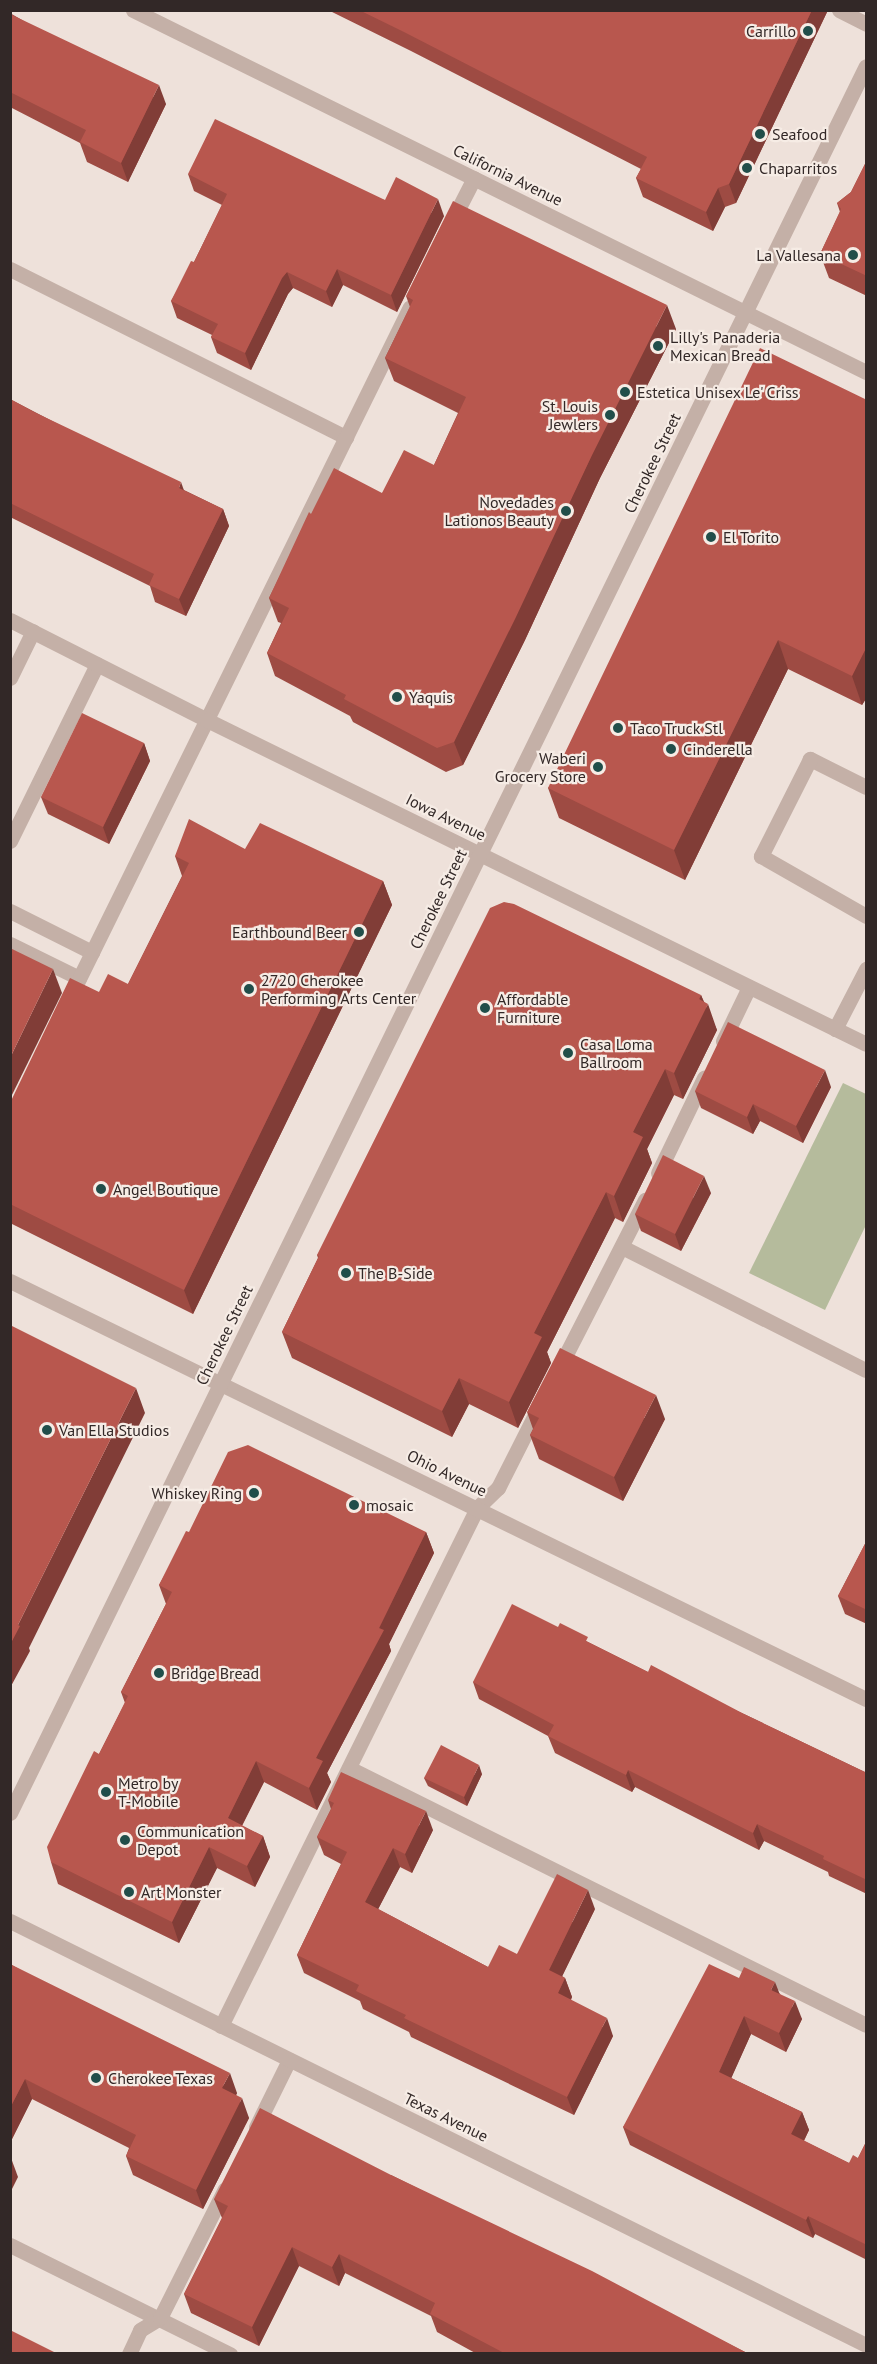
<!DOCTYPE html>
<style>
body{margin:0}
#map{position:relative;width:877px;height:2364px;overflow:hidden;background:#eee1da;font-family:"PT Sans",sans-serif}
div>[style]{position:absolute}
.green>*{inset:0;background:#b5bb9c}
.service>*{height:15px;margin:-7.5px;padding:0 7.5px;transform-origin:7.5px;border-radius:7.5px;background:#c4b0a7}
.minor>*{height:15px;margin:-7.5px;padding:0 7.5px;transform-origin:7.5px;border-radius:7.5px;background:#c4b0a7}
.tertiary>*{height:15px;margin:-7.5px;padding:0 7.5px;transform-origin:7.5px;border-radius:7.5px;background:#c4b0a7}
.wall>*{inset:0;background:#9e4b43}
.shaded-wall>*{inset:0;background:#813d37}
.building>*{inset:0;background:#b8574e}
.dots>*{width:16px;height:16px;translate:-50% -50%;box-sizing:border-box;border:3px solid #f6ece5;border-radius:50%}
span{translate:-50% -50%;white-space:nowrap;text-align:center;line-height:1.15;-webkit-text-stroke:4.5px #f6ece5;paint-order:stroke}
.poi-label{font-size:16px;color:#322827}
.right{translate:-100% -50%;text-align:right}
.left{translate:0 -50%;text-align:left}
.street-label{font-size:16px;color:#322827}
.frame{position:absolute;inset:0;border:12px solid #322827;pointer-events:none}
</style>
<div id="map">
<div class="green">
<div style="clip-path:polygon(843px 1083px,866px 1094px,866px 1225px,825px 1310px,749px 1273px)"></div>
</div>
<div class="service">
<div style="left:839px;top:10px;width:30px;rotate:27deg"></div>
<div style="left:452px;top:221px;width:48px;rotate:-62.9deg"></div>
<div style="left:10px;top:269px;width:376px;rotate:26.6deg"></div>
<div style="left:10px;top:678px;width:52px;rotate:-63.9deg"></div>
<div style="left:866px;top:787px;width:63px;rotate:-153.4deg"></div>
<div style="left:810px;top:759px;width:109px;rotate:116.8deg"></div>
<div style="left:761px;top:856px;width:121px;rotate:29.7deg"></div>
<div style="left:10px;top:841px;width:197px;rotate:-63.8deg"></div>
<div style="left:10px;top:911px;width:92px;rotate:26.6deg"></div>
<div style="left:10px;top:944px;width:77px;rotate:26.2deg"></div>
<div style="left:69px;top:999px;width:771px;rotate:-63.77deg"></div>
<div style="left:835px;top:1029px;width:68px;rotate:-62.7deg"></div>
<div style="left:723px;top:1041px;width:60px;rotate:-64.3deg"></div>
<div style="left:658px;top:1173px;width:106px;rotate:-64.2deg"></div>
<div style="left:622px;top:1247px;width:273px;rotate:26.8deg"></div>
<div style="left:559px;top:1368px;width:189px;rotate:-62.9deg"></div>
<div style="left:349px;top:1768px;width:577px;rotate:26.43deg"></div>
<div style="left:221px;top:2026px;width:578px;rotate:-63.7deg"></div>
<div style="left:477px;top:1508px;width:29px;rotate:-44deg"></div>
<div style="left:498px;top:1488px;width:93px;rotate:-63.2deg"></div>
<div style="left:256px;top:2127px;width:75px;rotate:-63.8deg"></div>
<div style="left:10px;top:2245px;width:246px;rotate:26.4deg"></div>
<div style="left:129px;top:2354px;width:26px;rotate:-65deg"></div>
<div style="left:140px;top:2330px;width:23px;rotate:-31deg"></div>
<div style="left:160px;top:2318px;width:144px;rotate:-63.3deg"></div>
</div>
<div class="minor">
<div style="left:133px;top:10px;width:818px;rotate:26.28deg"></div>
<div style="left:10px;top:620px;width:221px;rotate:26.9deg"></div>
<div style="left:207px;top:720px;width:734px;rotate:26.18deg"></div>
<div style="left:10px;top:1281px;width:953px;rotate:26.03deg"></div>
<div style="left:10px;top:1921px;width:955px;rotate:26.35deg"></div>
</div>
<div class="tertiary">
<div style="left:10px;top:1813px;width:1945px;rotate:-63.9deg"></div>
</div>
<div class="wall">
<div style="clip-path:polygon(328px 10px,828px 10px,736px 203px,725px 207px,713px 231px,643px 197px,636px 178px,641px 169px,411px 51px)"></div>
<div style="clip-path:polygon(10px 13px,166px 104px,128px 182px,87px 162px,80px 143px,10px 107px)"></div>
<div style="clip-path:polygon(867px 160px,867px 296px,829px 278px,820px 254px,840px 212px,837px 203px,851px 192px)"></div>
<div style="clip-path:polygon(188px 174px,385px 200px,444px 216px,397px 312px,343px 285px,332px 307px,293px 288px,288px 294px,251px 370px,217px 353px,211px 337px,212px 335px,177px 318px,171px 301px,194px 262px,222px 205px,194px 191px)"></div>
<div style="clip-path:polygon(406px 296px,676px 329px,600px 478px,525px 640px,463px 765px,446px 772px,353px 722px,350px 716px,275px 676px,267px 653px,281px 623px,278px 622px,269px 598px,311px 514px,382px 493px,434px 465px,458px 413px,394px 381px,385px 358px,410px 307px)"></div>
<div style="clip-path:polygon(10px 399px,184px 490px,223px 509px,229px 526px,186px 616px,155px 602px,150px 586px,10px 517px)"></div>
<div style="clip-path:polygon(867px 400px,867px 697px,862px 705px,788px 669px,685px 880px,559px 818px,548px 788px)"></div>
<div style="clip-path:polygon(144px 743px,150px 761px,109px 844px,48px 814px,41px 797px)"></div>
<div style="clip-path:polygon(245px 849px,383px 881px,392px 905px,193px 1314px,10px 1223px,10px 1103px,99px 992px,128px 984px,182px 876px,175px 856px)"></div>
<div style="clip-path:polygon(701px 995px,717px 1030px,683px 1099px,674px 1095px,647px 1149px,652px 1163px,623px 1222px,615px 1218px,547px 1352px,551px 1363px,518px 1428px,469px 1404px,452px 1437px,292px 1358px,282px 1332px,318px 1258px,317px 1255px)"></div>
<div style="clip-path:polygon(831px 1087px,803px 1143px,760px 1121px,753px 1134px,701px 1108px,695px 1091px)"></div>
<div style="clip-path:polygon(711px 1193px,681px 1251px,641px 1231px,635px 1214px)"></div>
<div style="clip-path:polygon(527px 1412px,665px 1419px,623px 1501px,539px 1459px,530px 1435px,533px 1429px)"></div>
<div style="clip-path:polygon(189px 1532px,426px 1532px,434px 1553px,389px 1644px,391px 1651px,327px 1773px,331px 1782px,317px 1810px,264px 1782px,242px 1826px,263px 1836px,270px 1857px,255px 1887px,217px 1868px,179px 1943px,58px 1884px,51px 1862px,99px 1754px,125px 1703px,121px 1692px,166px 1604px,159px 1585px)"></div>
<div style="clip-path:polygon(867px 1540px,867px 1624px,845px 1614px,838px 1596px)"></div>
<div style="clip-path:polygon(558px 1627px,648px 1672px,744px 1714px,867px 1773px,867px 1894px,829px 1876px,828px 1872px,764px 1841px,759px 1850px,635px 1787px,632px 1792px,555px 1753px,548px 1736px,479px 1699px,473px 1682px)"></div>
<div style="clip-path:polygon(482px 1774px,467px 1806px,428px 1786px,424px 1778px)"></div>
<div style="clip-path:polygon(328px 1800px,433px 1830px,412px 1873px,400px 1867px,378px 1909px,488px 1967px,517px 1954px,595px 1909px,562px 1976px,565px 1978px,572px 1997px,571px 2000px,613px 2036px,574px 2115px,411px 2037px,409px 2032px,363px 2009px,360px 2001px,304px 1973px,297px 1955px,341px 1864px,324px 1855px,317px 1837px,331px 1809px)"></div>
<div style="clip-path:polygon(10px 1964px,237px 2093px,236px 2095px,249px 2118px,203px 2209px,133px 2175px,126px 2156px,129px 2148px,32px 2099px,10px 2143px)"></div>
<div style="clip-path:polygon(739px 1978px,779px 1993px,802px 2019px,786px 2052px,751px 2034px,731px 2078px,802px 2112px,809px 2130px,804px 2141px,849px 2163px,858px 2158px,867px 2140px,867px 2260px,815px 2234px,813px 2238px,630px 2145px,623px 2127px)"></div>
<div style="clip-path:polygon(391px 2175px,749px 2354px,477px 2354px,437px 2332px,431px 2316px,345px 2273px,339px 2286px,299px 2266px,259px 2346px,191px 2313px,184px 2294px,222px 2218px,214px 2199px)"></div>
</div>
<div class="shaded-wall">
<div style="clip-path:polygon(812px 10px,828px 10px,736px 203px,729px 184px)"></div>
<div style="clip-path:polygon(159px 85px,166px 104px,128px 182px,121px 163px)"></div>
<div style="clip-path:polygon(718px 188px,725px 207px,713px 231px,706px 212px)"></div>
<div style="clip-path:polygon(438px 199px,444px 216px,397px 312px,391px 295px)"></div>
<div style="clip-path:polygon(337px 269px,343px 285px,332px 307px,326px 291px)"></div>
<div style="clip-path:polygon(287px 272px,293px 288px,288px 294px,251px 370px,245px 353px,282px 278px)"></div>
<div style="clip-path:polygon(667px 305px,676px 329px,600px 478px,525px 640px,463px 765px,454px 742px,592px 455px)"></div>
<div style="clip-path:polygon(181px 482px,187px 499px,179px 488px)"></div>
<div style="clip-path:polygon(223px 509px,229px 526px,186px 616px,179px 599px)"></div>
<div style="clip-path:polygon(778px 640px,788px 669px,685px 880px,674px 850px)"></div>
<div style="clip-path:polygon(867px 646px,867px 697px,862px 705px,852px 676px)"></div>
<div style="clip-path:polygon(144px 743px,150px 761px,109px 844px,103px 827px)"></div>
<div style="clip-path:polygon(383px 881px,392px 905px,193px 1314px,184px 1290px)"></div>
<div style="clip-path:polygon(53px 969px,62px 993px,10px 1099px,10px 1058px)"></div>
<div style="clip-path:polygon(701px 995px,706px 1008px,708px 1004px,717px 1030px,683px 1099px,674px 1073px)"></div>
<div style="clip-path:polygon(665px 1069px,674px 1095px,647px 1149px,652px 1163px,623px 1222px,614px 1196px,633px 1132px)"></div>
<div style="clip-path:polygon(825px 1070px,831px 1087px,803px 1143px,796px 1126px)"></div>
<div style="clip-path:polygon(753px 1104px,760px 1121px,753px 1134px,747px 1117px)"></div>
<div style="clip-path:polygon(704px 1176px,711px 1193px,681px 1251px,675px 1234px)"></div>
<div style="clip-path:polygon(606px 1192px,615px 1218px,547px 1352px,551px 1363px,518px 1428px,509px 1402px,534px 1333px)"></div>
<div style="clip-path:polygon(459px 1378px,469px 1404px,452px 1437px,442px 1411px)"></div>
<div style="clip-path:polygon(136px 1388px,145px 1413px,29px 1648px,30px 1651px,10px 1688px,10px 1645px,18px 1625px)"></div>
<div style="clip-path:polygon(656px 1395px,665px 1419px,623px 1501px,614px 1477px)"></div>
<div style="clip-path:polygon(426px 1532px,434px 1553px,389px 1644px,391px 1651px,327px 1773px,331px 1782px,317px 1810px,309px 1788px,316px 1758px)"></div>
<div style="clip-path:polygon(256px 1761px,264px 1782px,235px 1839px,228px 1818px)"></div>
<div style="clip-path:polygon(479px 1765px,482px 1774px,467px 1806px,464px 1797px)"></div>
<div style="clip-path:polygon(628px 1770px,635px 1787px,632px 1792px,626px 1775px)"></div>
<div style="clip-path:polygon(426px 1811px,433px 1830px,412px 1873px,405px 1854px)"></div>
<div style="clip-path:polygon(757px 1824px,764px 1841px,759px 1850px,753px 1833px)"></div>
<div style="clip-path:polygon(263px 1836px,270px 1857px,255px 1887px,247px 1866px)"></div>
<div style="clip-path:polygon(209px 1847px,217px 1868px,179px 1943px,172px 1922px)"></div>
<div style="clip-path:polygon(393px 1848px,400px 1867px,372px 1921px,365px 1902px)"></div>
<div style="clip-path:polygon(588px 1890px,595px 1909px,556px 1989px,549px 1970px)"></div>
<div style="clip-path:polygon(565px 1978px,572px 1997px,564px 2012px,558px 1993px)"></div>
<div style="clip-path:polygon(775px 1982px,782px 2000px,771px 1990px)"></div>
<div style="clip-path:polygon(795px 2001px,802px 2019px,786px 2052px,779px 2033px)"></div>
<div style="clip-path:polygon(744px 2016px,751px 2034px,726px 2090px,719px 2072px)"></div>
<div style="clip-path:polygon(607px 2018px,613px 2036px,574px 2115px,567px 2097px)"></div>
<div style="clip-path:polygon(230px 2073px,237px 2093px,230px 2108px,222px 2088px)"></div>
<div style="clip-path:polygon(25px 2079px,32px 2099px,10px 2143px,10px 2108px)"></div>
<div style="clip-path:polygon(242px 2098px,249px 2118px,203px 2209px,196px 2190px)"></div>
<div style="clip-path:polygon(802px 2112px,809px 2130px,798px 2152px,791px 2134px)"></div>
<div style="clip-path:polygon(11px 2158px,18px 2177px,10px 2193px,10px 2159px)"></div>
<div style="clip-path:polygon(808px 2216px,815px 2234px,813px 2238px,806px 2220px)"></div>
<div style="clip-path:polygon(292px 2247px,299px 2266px,259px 2346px,252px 2327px)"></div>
<div style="clip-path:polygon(339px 2254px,345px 2273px,339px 2286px,332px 2267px)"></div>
</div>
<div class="building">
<div style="clip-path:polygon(359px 10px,812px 10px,729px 184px,718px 188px,706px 212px,636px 178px,647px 157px,404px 32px)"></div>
<div style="clip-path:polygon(10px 14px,159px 85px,121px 163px,80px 142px,86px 130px,10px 92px)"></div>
<div style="clip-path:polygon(215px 119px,385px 200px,396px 177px,438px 199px,391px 295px,337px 269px,326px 291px,287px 272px,282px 278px,245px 353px,211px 337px,218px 324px,171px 301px,191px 261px,194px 262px,227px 194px,188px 174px)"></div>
<div style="clip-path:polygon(867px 160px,867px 276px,820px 254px,841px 209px,837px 203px,851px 192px)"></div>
<div style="clip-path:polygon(453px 201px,667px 305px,592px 455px,516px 617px,454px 742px,437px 748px,344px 699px,346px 695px,267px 653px,289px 608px,269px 598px,309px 512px,311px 514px,334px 468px,382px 493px,404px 450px,434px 465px,466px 397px,385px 358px,413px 300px,406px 296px)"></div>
<div style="clip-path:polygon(760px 348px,867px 400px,867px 646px,852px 676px,778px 640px,674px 850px,548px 788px)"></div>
<div style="clip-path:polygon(10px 399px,34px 412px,181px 482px,179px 488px,223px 509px,179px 599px,149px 585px,154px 574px,10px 503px)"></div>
<div style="clip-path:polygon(82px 713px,144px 743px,103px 827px,41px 797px)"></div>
<div style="clip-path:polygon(189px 819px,245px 849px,260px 823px,383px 881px,184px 1290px,10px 1204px,10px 1103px,70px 978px,99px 992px,108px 974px,128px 984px,189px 863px,175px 856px)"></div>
<div style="clip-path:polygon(504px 902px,514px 904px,701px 995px,699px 999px,708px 1004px,674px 1073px,665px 1069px,633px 1132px,643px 1137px,614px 1196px,606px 1192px,534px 1333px,542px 1337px,509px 1402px,459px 1378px,442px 1411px,282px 1332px,319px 1256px,317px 1255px,490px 908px)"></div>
<div style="clip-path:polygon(10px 948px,53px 969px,10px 1058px)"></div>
<div style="clip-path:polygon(728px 1022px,825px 1070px,796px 1126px,753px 1104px,747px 1117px,695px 1091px)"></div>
<div style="clip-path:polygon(663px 1155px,704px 1176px,675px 1234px,635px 1214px)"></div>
<div style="clip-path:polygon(10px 1325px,136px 1388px,18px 1625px,20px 1626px,10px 1645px)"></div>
<div style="clip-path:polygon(560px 1348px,656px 1395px,614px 1477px,530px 1435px,539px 1418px,527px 1412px)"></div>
<div style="clip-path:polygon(248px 1445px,426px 1532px,379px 1628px,384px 1630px,316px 1758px,323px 1761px,309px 1788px,256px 1761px,228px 1818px,263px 1836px,247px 1866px,209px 1847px,172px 1922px,51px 1862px,47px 1847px,94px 1751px,99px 1754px,128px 1696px,121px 1692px,172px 1592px,159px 1585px,186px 1531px,189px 1532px,228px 1452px)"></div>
<div style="clip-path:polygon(867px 1540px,867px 1610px,838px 1596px)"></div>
<div style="clip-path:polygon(512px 1604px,558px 1627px,560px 1623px,588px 1637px,586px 1641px,648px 1672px,651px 1665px,744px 1714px,867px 1773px,867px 1880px,823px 1859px,824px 1856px,757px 1824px,753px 1833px,628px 1770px,626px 1775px,548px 1736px,554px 1725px,473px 1682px)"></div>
<div style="clip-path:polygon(441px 1745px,479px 1765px,464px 1797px,424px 1778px)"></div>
<div style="clip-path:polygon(341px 1772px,426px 1811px,405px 1854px,393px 1848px,365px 1902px,488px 1967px,499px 1945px,517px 1954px,557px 1874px,588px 1890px,549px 1970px,565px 1978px,558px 1993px,607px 2018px,567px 2097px,404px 2018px,406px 2015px,356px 1991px,359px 1985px,297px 1955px,347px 1852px,317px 1837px,334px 1803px,328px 1800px)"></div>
<div style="clip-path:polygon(10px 1964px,230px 2073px,222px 2088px,242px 2098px,196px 2190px,126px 2156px,136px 2135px,25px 2079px,10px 2108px)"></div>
<div style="clip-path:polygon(709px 1964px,739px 1978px,744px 1967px,775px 1982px,771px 1990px,795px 2001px,779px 2033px,744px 2016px,719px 2072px,802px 2112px,791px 2134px,849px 2163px,853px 2155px,858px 2158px,867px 2140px,867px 2245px,808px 2216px,806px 2220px,623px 2127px)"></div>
<div style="clip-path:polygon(260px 2108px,391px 2175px,592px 2271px,749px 2354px,506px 2354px,430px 2314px,435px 2303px,339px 2254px,332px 2267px,292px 2247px,252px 2327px,184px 2294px,228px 2206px,214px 2199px)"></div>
<div style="clip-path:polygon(10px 2330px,58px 2354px,10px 2354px)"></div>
</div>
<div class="dots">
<div style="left:808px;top:31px;background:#214e4a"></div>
<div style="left:760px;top:134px;background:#214e4a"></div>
<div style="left:747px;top:168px;background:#214e4a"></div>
<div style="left:853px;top:255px;background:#214e4a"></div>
<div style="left:658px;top:346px;background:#214e4a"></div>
<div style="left:625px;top:392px;background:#214e4a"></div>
<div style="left:610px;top:415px;background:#214e4a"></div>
<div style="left:566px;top:511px;background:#214e4a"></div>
<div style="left:711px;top:537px;background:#214e4a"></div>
<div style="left:397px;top:697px;background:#214e4a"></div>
<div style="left:618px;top:728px;background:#214e4a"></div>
<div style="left:671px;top:749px;background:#214e4a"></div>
<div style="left:598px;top:767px;background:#214e4a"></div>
<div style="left:359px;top:932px;background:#214e4a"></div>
<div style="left:249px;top:989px;background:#214e4a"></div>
<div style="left:485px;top:1008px;background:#214e4a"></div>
<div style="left:568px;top:1053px;background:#214e4a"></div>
<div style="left:101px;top:1189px;background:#214e4a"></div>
<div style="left:346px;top:1273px;background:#214e4a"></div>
<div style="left:47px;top:1430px;background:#214e4a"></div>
<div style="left:254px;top:1493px;background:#214e4a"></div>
<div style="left:354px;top:1505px;background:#214e4a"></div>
<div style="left:159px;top:1673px;background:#214e4a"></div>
<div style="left:106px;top:1792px;background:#214e4a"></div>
<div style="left:125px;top:1840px;background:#214e4a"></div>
<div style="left:129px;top:1892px;background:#214e4a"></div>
<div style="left:96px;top:2078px;background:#214e4a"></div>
</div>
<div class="poi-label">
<span class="right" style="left:796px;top:31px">Carrillo</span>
<span class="left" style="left:772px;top:134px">Seafood</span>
<span class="left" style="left:759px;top:168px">Chaparritos</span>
<span class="right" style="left:841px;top:255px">La Vallesana</span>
<span class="left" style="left:670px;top:346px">Lilly's Panaderia<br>Mexican Bread</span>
<span class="left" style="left:637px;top:392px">Estetica Unisex Le' Criss</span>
<span class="right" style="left:598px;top:415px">St. Louis<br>Jewlers</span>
<span class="right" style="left:554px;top:511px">Novedades<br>Lationos Beauty</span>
<span class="left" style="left:723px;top:537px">El Torito</span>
<span class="left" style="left:409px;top:697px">Yaquis</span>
<span class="left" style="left:630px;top:728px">Taco Truck Stl</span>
<span class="left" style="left:683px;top:749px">Cinderella</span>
<span class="right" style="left:586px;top:767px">Waberi<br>Grocery Store</span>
<span class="right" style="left:347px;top:932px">Earthbound Beer</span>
<span class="left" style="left:261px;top:989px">2720 Cherokee<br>Performing Arts Center</span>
<span class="left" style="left:497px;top:1008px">Affordable<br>Furniture</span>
<span class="left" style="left:580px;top:1053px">Casa Loma<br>Ballroom</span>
<span class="left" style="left:113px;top:1189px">Angel Boutique</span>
<span class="left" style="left:358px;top:1273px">The B-Side</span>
<span class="left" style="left:59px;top:1430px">Van Ella Studios</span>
<span class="right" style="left:242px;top:1493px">Whiskey Ring</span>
<span class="left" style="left:366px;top:1505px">mosaic</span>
<span class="left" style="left:171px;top:1673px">Bridge Bread</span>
<span class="left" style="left:118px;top:1792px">Metro by<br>T-Mobile</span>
<span class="left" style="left:137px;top:1840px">Communication<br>Depot</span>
<span class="left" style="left:141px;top:1892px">Art Monster</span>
<span class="left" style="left:108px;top:2078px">Cherokee Texas</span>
</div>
<div class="street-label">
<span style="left:508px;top:175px;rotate:26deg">California Avenue</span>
<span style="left:652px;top:463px;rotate:-64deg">Cherokee Street</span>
<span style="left:446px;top:817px;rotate:26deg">Iowa Avenue</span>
<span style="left:438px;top:899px;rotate:-64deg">Cherokee Street</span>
<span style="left:224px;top:1335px;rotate:-64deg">Cherokee Street</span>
<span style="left:447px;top:1473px;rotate:26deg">Ohio Avenue</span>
<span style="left:446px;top:2117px;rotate:26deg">Texas Avenue</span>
</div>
<div class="frame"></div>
</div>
